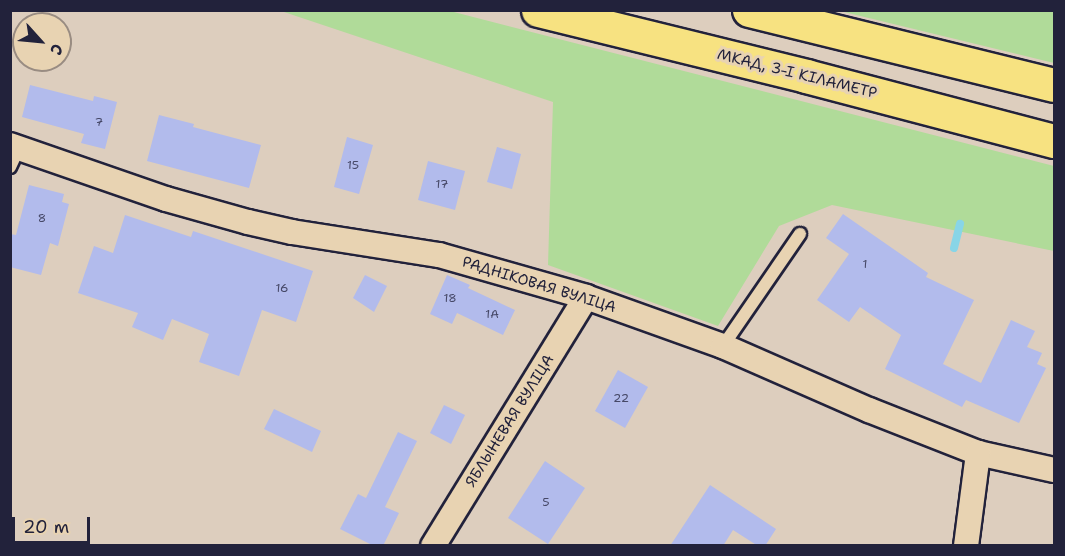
<!DOCTYPE html>
<meta charset="utf-8">
<style>
body{margin:0}
#map{position:relative;width:1065px;height:556px;overflow:hidden;background:#ddcebe;font-family:"Shantell Sans",sans-serif}
div>[style]{position:absolute}
.green>*{inset:0;background:#b0db99}
.stream>*{height:8px;margin:-4px;padding:0 4px;transform-origin:4px;border-radius:4px;background:#88d5e7}
.building>*{inset:0;background:#b2bbec}
.roads{filter:drop-shadow(2px 0 #22223b) drop-shadow(-2px 0 #22223b) drop-shadow(0 2px #22223b) drop-shadow(0 -2px #22223b)}
.service>*{height:12px;margin:-6px;padding:0 6px;transform-origin:6px;border-radius:6px;background:#e8d3b2}
.minor>*{height:24px;margin:-12px;padding:0 12px;transform-origin:12px;border-radius:12px;background:#e8d3b2}
.trunk>*{height:33px;margin:-16.5px;padding:0 16.5px;transform-origin:16.5px;border-radius:16.5px;background:#f7e281}
span{translate:-50% -50%;white-space:nowrap;text-align:center;line-height:1.15;-webkit-text-stroke:6px #e8d3b2;paint-order:stroke}
.number-label{font-size:12px;color:#464867}
.number-label span{-webkit-text-stroke-width:0}
.street-label{font-size:15px;color:#22223b}
.frame{position:absolute;inset:0;border:12px solid #22223b;pointer-events:none}
.north{position:absolute;left:12px;top:12px;width:60px;height:60px;box-sizing:border-box;background:#e8d3b2;border:2px solid #998c82;border-radius:50%;rotate:117deg;font-size:16px;font-weight:700;line-height:24px;text-align:center;color:#22223b}
.north::after{content:'';display:block;margin:auto;width:21px;height:27px;background:#22223b;clip-path:polygon(50% 0,100% 100%,50% 72%,0 100%)}
.scale{position:absolute;left:12px;top:517px;width:78px;height:27px;box-sizing:border-box;border:3px solid #22223b;border-top:0;padding-left:8px;font-size:18px;line-height:21px;white-space:nowrap;color:#22223b;-webkit-text-stroke:4px #e8d3b2;paint-order:stroke}
</style>
<div id="map">
<div class="green">
<div style="clip-path:polygon(281px 11px,450px 11px,1054px 166px,1054px 251px,832px 205px,779px 226px,718px 326px,548px 265px,553px 102px)"></div>
<div style="clip-path:polygon(840px 11px,1054px 11px,1054px 63px,914px 29px)"></div>
</div>
<div class="stream">
<div style="left:954px;top:248px;width:25px;rotate:-76deg"></div>
</div>
<div class="building">
<div style="clip-path:polygon(30px 85px,93px 101px,94px 96px,117px 102px,105px 149px,81px 143px,84px 134px,22px 117px)"></div>
<div style="clip-path:polygon(159px 115px,194px 124px,193px 127px,261px 145px,249px 188px,147px 161px)"></div>
<div style="clip-path:polygon(347px 137px,373px 145px,359px 194px,334px 187px)"></div>
<div style="clip-path:polygon(497px 147px,521px 154px,512px 189px,487px 182px)"></div>
<div style="clip-path:polygon(428px 161px,465px 171px,455px 210px,418px 200px)"></div>
<div style="clip-path:polygon(29px 185px,64px 194px,62px 202px,69px 204px,58px 246px,50px 243px,41px 275px,10px 267px,10px 234px,16px 235px)"></div>
<div style="clip-path:polygon(843px 214px,928px 273px,926px 277px,974px 300px,943px 364px,981px 383px,1011px 320px,1035px 331px,1027px 347px,1042px 353px,1037px 364px,1046px 368px,1019px 423px,966px 400px,962px 407px,885px 369px,901px 335px,860px 307px,849px 322px,817px 300px,849px 254px,826px 238px)"></div>
<div style="clip-path:polygon(125px 215px,191px 237px,193px 231px,313px 271px,296px 322px,262px 310px,239px 376px,199px 362px,209px 334px,172px 319px,163px 340px,132px 327px,138px 313px,78px 293px,94px 246px,113px 253px)"></div>
<div style="clip-path:polygon(365px 275px,387px 286px,374px 312px,353px 298px)"></div>
<div style="clip-path:polygon(447px 275px,470px 285px,468px 288px,515px 310px,503px 335px,457px 313px,452px 324px,430px 314px)"></div>
<div style="clip-path:polygon(618px 370px,648px 387px,625px 428px,595px 411px)"></div>
<div style="clip-path:polygon(444px 405px,465px 415px,451px 444px,430px 433px)"></div>
<div style="clip-path:polygon(274px 409px,321px 431px,312px 452px,264px 429px)"></div>
<div style="clip-path:polygon(398px 432px,417px 441px,385px 507px,399px 513px,383px 546px,374px 546px,340px 529px,358px 494px,366px 498px)"></div>
<div style="clip-path:polygon(545px 461px,585px 488px,548px 544px,508px 518px)"></div>
<div style="clip-path:polygon(710px 485px,776px 529px,765px 546px,758px 546px,733px 530px,723px 546px,670px 546px)"></div>
</div>
<div class="roads">
<div class="service">
<div style="left:10px;top:167px;width:21px;rotate:-65deg"></div>
<div style="left:723px;top:346px;width:136px;rotate:-55.5deg"></div>
</div>
<div class="minor">
<div style="left:10px;top:145px;width:165px;rotate:19.1deg"></div>
<div style="left:166px;top:199px;width:85px;rotate:15.7deg"></div>
<div style="left:248px;top:222px;width:45px;rotate:12.8deg"></div>
<div style="left:292px;top:232px;width:149px;rotate:8.9deg"></div>
<div style="left:439px;top:255px;width:153px;rotate:15.9deg"></div>
<div style="left:586px;top:297px;width:145px;rotate:19.7deg"></div>
<div style="left:723px;top:346px;width:159px;rotate:23.7deg"></div>
<div style="left:869px;top:410px;width:117px;rotate:21.5deg"></div>
<div style="left:978px;top:453px;width:78px;rotate:12.6deg"></div>
<div style="left:433px;top:546px;width:292px;rotate:-58.4deg"></div>
<div style="left:966px;top:546px;width:94px;rotate:-82.6deg"></div>
</div>
<div class="trunk">
<div style="left:538px;top:10px;width:276px;rotate:13.8deg"></div>
<div style="left:806px;top:76px;width:256px;rotate:14.7deg"></div>
<div style="left:749px;top:10px;width:314px;rotate:13.8deg"></div>
</div>
</div>
<div class="number-label">
<span style="left:99px;top:123px">7</span>
<span style="left:353px;top:166px">15</span>
<span style="left:442px;top:185px">17</span>
<span style="left:42px;top:219px">8</span>
<span style="left:865px;top:265px">1</span>
<span style="left:282px;top:289px">16</span>
<span style="left:450px;top:299px">18</span>
<span style="left:492px;top:315px">1А</span>
<span style="left:621px;top:399px">22</span>
<span style="left:546px;top:503px">5</span>
</div>
<div class="street-label">
<span style="left:797px;top:74px;rotate:14deg">МКАД, 3-І КІЛАМЕТР</span>
<span style="left:539px;top:285px;rotate:17deg">РАДНІКОВАЯ ВУЛІЦА</span>
<span style="left:510px;top:421px;rotate:-58deg">ЯБЛЫНЕВАЯ ВУЛІЦА</span>
</div>
<div class="frame"></div>
<div class="north">С</div>
<div class="scale">20 m</div>
</div>
